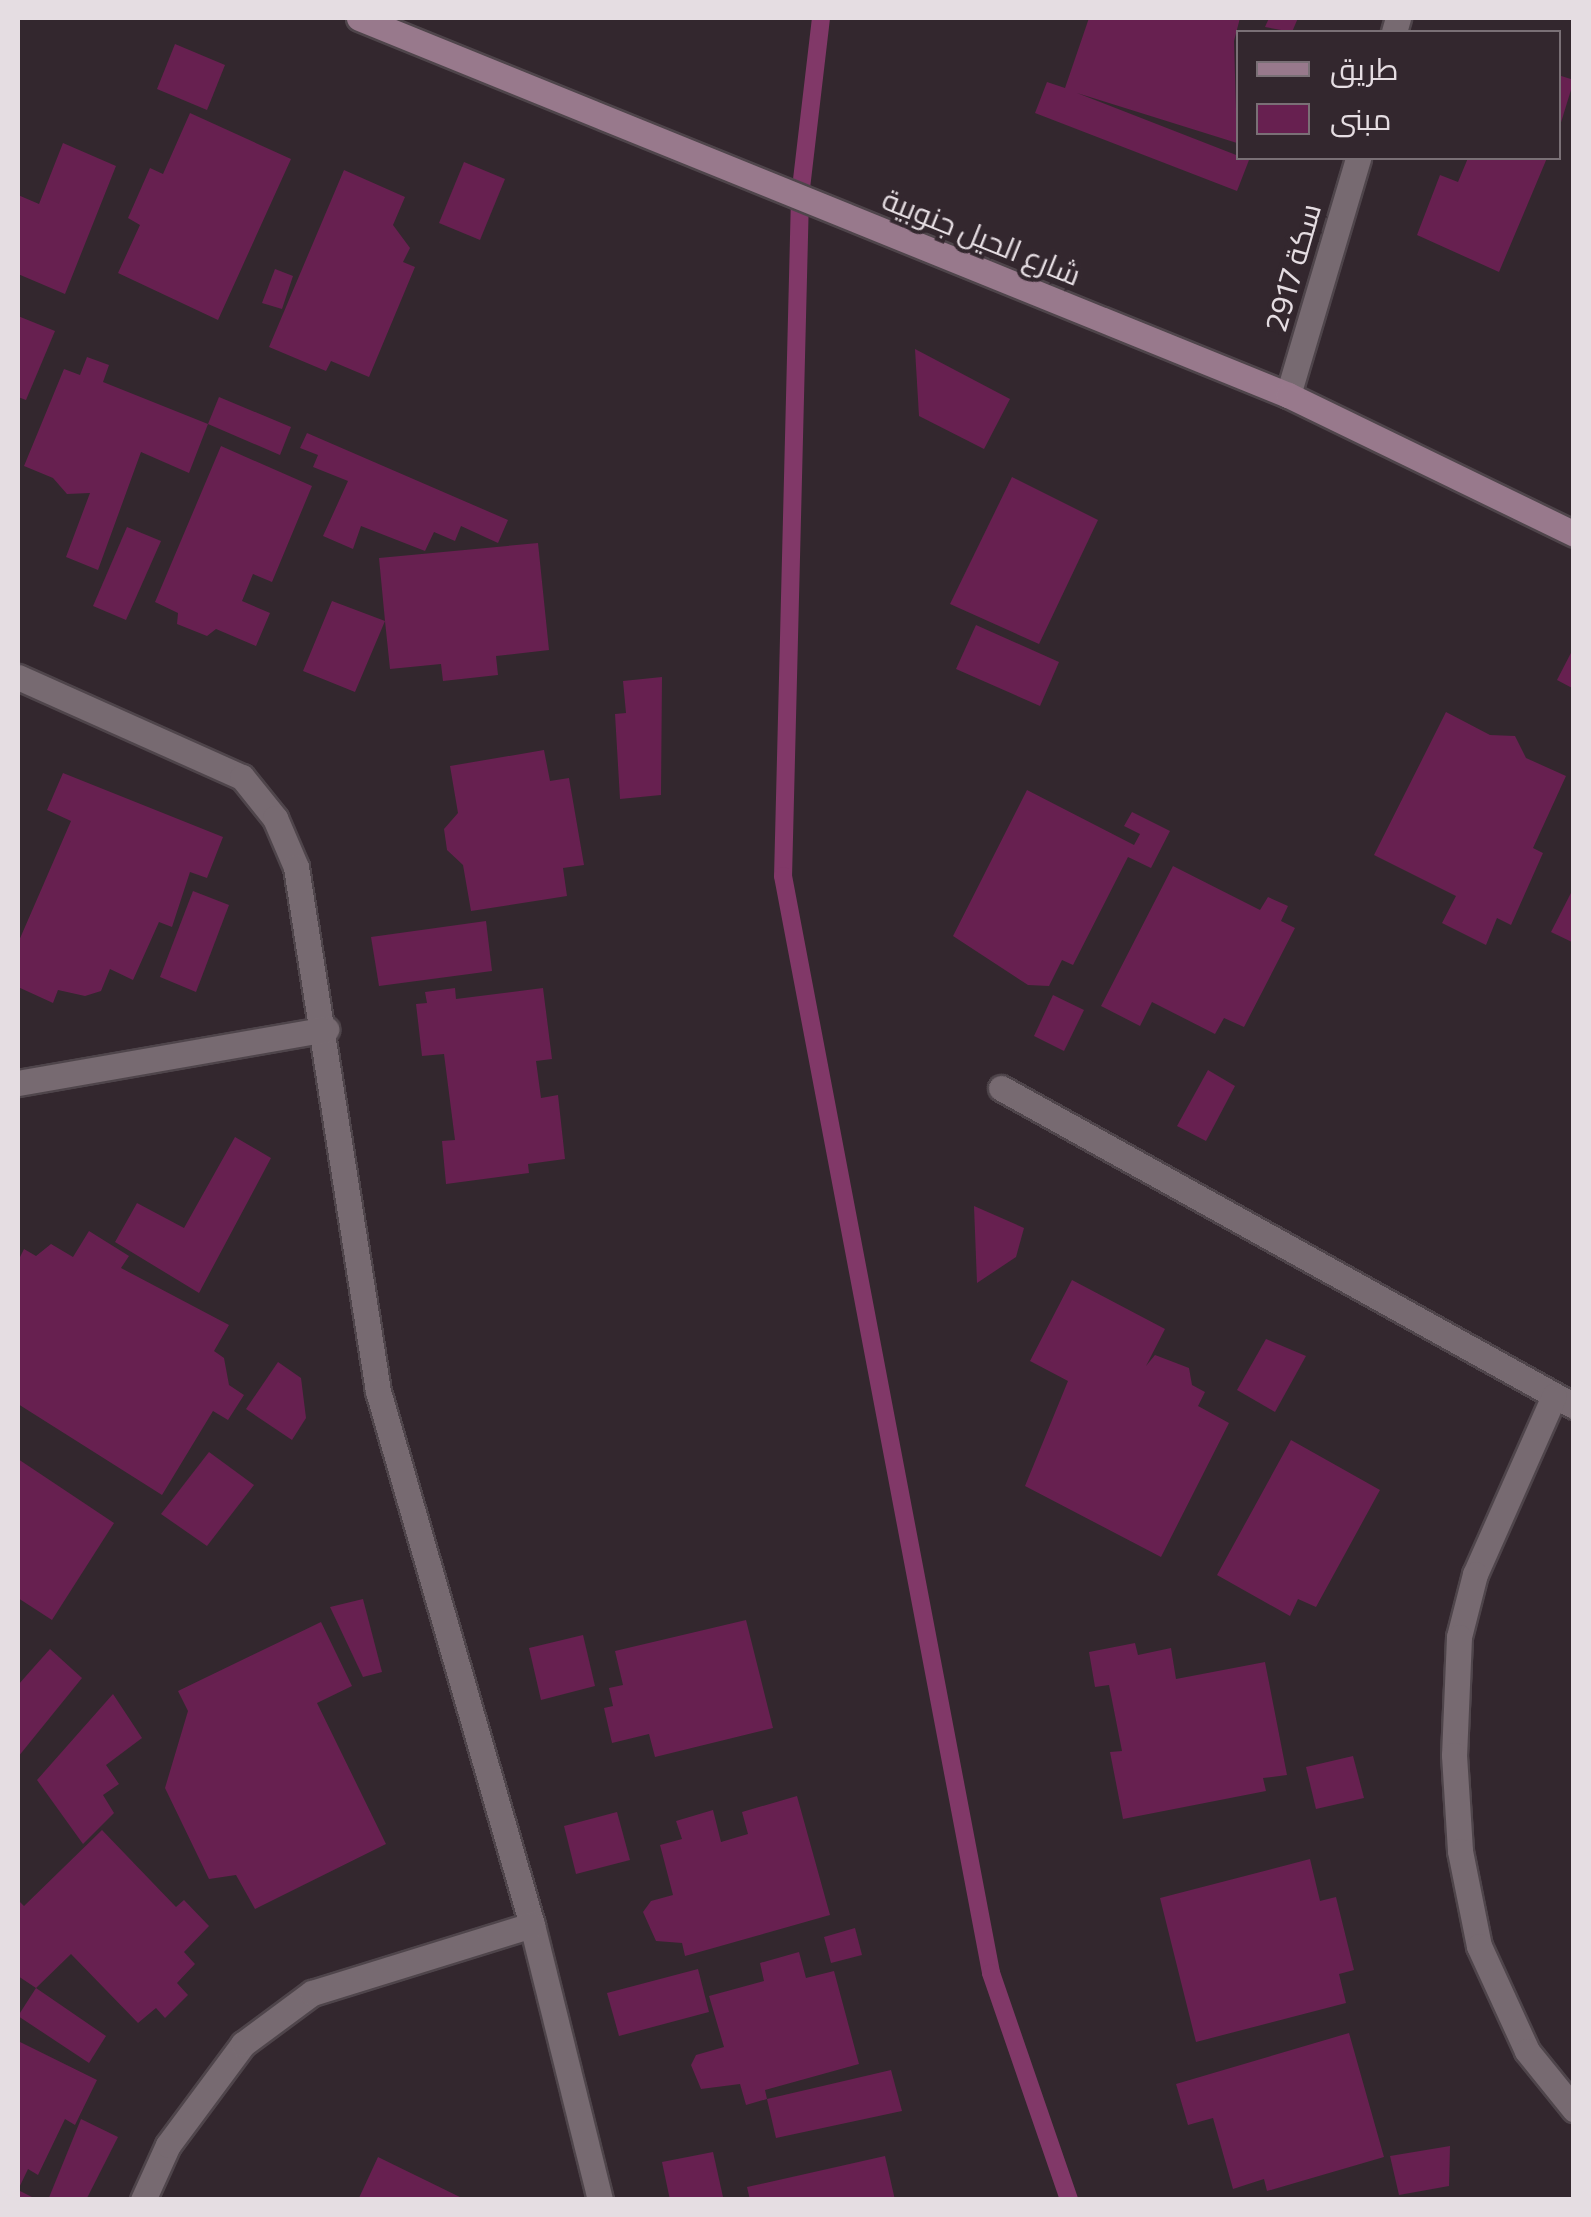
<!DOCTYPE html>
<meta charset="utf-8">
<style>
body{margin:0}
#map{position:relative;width:1591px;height:2217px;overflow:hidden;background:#33272e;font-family:Commissioner,Cairo,sans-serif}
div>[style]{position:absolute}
.stream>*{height:18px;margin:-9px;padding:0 9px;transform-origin:9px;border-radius:9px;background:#813868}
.building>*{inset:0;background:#672050}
.roads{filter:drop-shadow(2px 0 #4f454b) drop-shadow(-2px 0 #4f454b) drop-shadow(0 2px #4f454b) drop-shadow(0 -2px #4f454b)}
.street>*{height:25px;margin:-12.5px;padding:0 12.5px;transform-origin:12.5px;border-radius:12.5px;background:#776a71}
.secondary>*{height:25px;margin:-12.5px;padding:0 12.5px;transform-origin:12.5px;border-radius:12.5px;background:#98798c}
span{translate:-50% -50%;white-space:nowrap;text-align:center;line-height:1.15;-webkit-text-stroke:8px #33272e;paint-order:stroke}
.street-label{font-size:30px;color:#e5dde2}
.frame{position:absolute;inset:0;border:20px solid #e5dde2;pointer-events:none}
.legend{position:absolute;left:1236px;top:30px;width:325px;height:130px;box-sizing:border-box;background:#33272e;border:2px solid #7a7076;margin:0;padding:12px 18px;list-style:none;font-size:30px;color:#e5dde2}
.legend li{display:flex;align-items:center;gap:20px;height:50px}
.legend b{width:50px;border:2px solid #7a7076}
</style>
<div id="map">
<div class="stream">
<div style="left:821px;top:18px;width:180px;rotate:96.7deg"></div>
<div style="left:800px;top:197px;width:679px;rotate:91.43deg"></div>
<div style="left:783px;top:876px;width:1117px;rotate:79.26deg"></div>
<div style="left:991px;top:1973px;width:240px;rotate:71deg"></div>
</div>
<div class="building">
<div style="clip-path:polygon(1089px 18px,1240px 18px,1234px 41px,1237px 143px,1077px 93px,1249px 160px,1237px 191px,1035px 113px,1047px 82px,1065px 88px)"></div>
<div style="clip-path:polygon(1269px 18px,1298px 18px,1292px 32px,1265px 27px)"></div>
<div style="clip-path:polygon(175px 44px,225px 65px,207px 110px,157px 89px)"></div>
<div style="clip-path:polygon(1558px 75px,1574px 80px,1559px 129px,1558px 129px)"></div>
<div style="clip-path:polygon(190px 113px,291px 159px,218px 320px,118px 273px,140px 225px,128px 218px,150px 168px,163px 174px)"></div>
<div style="clip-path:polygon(63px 143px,116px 166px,65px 294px,18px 274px,18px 195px,39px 204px)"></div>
<div style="clip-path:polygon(1468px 158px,1547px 158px,1499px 272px,1417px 235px,1440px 175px,1458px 182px)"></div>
<div style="clip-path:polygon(464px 162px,505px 179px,480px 240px,439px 223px)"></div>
<div style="clip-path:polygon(344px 170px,405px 197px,393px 225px,410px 248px,403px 262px,415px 267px,369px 377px,331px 361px,326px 371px,269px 347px)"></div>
<div style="clip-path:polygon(275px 269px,293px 276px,282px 309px,262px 303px)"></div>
<div style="clip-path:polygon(18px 316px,55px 331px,26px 400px,18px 397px)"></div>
<div style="clip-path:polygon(915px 349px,1010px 399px,984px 449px,919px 416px)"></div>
<div style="clip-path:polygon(87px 357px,109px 365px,103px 382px,208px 424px,189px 473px,141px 452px,98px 570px,66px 557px,90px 493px,67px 494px,53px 478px,24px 466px,64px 369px,80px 375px)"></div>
<div style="clip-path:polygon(219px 397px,291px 427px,280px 455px,208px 424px)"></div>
<div style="clip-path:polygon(307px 433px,508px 520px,498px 543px,461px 526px,455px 541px,434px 532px,425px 551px,361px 526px,353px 549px,323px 536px,348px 481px,313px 467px,318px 455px,300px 448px)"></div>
<div style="clip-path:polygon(221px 446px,312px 486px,272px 582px,253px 574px,242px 601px,270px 613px,256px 646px,216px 629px,207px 636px,177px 624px,178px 613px,155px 602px)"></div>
<div style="clip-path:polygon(1012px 477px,1098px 520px,1039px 644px,950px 604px)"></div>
<div style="clip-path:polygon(127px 527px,161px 541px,126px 620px,93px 606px)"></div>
<div style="clip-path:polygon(538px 543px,549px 650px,496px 656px,498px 675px,443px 681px,441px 664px,390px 669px,385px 621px,355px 692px,303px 671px,332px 601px,385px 621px,379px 558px)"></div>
<div style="clip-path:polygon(976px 625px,1059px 662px,1040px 706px,956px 669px)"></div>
<div style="clip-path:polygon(1574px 647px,1574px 689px,1557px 680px)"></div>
<div style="clip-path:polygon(662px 677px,661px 795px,620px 799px,615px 714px,626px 713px,623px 681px)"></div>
<div style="clip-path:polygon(1446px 712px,1490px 735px,1515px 736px,1526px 758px,1566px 776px,1533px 848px,1543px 853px,1511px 925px,1497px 918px,1486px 945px,1442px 923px,1456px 896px,1374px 855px)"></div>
<div style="clip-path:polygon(544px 750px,550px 781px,569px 778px,584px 865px,563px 868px,567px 896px,471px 911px,463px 865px,447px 850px,444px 829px,458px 813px,450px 766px)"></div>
<div style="clip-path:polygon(63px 773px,223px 837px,207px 878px,190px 872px,172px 927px,159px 922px,133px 980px,110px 969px,101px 991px,85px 996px,58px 990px,53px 1003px,18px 987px,18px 943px,71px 821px,47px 810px)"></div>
<div style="clip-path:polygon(1027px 790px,1134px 845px,1140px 834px,1124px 826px,1132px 812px,1170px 831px,1151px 868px,1128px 857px,1073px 965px,1062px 960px,1049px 986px,1028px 985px,953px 936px)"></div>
<div style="clip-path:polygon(1173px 866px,1260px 910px,1268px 897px,1288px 906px,1281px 921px,1295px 928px,1244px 1027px,1224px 1018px,1215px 1034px,1152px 1002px,1140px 1026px,1101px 1006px)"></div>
<div style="clip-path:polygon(1574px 887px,1574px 943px,1551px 932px)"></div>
<div style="clip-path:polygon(193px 891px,229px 905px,196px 992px,160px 977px)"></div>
<div style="clip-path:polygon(486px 921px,492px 971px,379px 986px,371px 937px)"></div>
<div style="clip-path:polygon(455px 988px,456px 999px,543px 988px,552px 1059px,536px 1061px,541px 1098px,558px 1095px,565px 1159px,528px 1164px,529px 1173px,446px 1184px,442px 1141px,455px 1140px,444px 1054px,422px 1056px,416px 1004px,427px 1003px,425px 992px)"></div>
<div style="clip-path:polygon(1053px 995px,1084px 1010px,1064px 1051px,1034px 1036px)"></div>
<div style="clip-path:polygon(1208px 1070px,1235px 1086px,1206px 1141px,1177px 1126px)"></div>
<div style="clip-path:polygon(235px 1137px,271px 1158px,199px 1293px,115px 1242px,137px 1203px,184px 1228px)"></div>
<div style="clip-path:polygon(974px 1206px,1024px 1228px,1016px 1257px,977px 1283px)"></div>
<div style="clip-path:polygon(89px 1231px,129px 1256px,121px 1268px,229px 1325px,214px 1351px,224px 1358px,229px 1385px,244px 1395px,228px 1420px,213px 1411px,162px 1495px,18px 1404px,18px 1261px,24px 1249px,36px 1256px,51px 1244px,73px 1257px)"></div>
<div style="clip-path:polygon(1072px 1280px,1165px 1329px,1146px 1366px,1155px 1355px,1189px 1368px,1192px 1385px,1205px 1392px,1198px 1406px,1229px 1423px,1161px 1557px,1025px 1486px,1068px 1381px,1030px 1361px)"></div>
<div style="clip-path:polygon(1266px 1339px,1306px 1356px,1275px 1412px,1237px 1390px)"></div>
<div style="clip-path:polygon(278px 1362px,301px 1378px,306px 1418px,292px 1440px,246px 1409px)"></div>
<div style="clip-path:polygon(1291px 1440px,1380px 1490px,1316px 1607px,1298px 1599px,1290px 1616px,1217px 1575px)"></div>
<div style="clip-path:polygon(209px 1452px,254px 1485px,207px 1546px,161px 1514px)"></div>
<div style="clip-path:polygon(18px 1459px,114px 1523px,52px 1620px,18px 1598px)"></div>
<div style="clip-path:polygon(363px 1599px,382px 1672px,363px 1677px,330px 1607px)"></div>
<div style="clip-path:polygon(746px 1620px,773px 1728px,655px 1757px,649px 1734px,612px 1743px,604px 1708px,613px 1706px,609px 1688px,623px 1685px,615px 1651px)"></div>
<div style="clip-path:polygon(321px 1622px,352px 1686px,317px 1703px,386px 1844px,255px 1909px,236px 1875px,209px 1879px,165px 1788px,188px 1711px,178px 1691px)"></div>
<div style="clip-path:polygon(583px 1635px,595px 1686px,541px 1700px,529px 1648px)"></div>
<div style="clip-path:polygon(1135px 1643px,1138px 1655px,1171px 1648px,1176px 1679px,1265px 1662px,1287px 1775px,1263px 1778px,1266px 1791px,1123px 1819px,1110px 1752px,1122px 1751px,1109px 1685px,1095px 1687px,1089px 1652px)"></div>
<div style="clip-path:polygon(50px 1649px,82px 1678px,18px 1757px,18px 1685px)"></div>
<div style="clip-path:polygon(113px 1694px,142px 1738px,106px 1765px,119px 1784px,103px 1795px,114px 1813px,83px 1844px,37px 1780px)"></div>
<div style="clip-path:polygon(1353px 1756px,1364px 1798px,1316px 1809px,1306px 1767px)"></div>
<div style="clip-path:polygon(797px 1796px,830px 1915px,685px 1956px,682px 1943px,656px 1941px,643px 1912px,651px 1901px,673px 1895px,660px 1845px,682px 1839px,676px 1821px,713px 1810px,721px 1842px,748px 1834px,742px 1812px)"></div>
<div style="clip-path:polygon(617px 1812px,630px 1860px,576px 1874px,564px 1826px)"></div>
<div style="clip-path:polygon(102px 1830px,176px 1907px,184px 1900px,209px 1926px,184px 1952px,195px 1964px,177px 1983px,188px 1995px,165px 2018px,156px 2008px,138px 2023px,71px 1954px,36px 1988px,18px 1976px,18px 1900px,24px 1906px)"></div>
<div style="clip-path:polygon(1310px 1859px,1320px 1901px,1336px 1897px,1354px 1970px,1339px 1974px,1346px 2003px,1196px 2042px,1160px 1898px)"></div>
<div style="clip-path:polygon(855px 1928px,862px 1955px,831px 1963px,824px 1937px)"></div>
<div style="clip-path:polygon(799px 1952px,806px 1978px,834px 1971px,859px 2064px,765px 2090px,767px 2099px,746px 2105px,740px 2084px,701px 2089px,691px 2065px,696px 2055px,724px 2047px,709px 1996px,764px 1981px,760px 1963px)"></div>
<div style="clip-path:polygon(698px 1969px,709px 2012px,619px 2036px,607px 1993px)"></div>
<div style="clip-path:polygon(36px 1988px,106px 2036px,89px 2063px,18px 2016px)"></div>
<div style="clip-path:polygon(1349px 2033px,1384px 2157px,1267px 2191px,1264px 2179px,1233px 2189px,1213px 2118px,1188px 2125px,1176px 2084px)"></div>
<div style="clip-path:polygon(18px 2041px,97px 2080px,75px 2125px,65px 2119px,38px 2175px,28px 2169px,18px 2190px,38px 2200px,18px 2200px)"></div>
<div style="clip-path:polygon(891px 2070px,902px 2111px,776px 2138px,767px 2099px)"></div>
<div style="clip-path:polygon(81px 2119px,118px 2137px,86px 2200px,48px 2200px)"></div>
<div style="clip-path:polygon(1450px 2146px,1449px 2186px,1399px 2195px,1390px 2156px)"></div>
<div style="clip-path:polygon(713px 2152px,723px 2197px,670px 2200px,662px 2162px)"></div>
<div style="clip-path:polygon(885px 2156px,895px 2200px,750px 2200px,747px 2187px)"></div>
<div style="clip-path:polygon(378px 2157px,466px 2200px,358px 2200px)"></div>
</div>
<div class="roads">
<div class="street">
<div style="left:1394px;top:32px;width:15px;rotate:-74deg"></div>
<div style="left:1288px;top:395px;width:247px;rotate:-73.5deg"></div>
<div style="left:18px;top:677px;width:245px;rotate:24.1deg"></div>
<div style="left:242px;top:777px;width:53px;rotate:51.2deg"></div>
<div style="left:275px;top:818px;width:53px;rotate:66.8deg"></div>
<div style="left:296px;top:867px;width:530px;rotate:81.11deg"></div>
<div style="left:378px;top:1391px;width:556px;rotate:73.91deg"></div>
<div style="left:532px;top:1925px;width:283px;rotate:76.1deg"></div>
<div style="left:18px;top:1083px;width:313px;rotate:-9.9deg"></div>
<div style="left:1001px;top:1088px;width:655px;rotate:29.03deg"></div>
<div style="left:1554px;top:1396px;width:195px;rotate:113.9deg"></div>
<div style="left:1475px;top:1574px;width:65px;rotate:104.3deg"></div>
<div style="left:1459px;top:1637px;width:118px;rotate:92.4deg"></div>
<div style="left:1454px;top:1755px;width:96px;rotate:86.4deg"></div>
<div style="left:1460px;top:1851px;width:97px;rotate:78.7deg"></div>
<div style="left:1479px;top:1946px;width:115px;rotate:65.4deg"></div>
<div style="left:1527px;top:2051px;width:75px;rotate:51deg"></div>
<div style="left:143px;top:2200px;width:60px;rotate:-65.6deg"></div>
<div style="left:168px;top:2145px;width:126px;rotate:-53.4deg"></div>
<div style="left:243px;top:2044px;width:86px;rotate:-36.5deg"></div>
<div style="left:312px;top:1993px;width:230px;rotate:-17.2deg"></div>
</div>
<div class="secondary">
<div style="left:359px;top:18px;width:1003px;rotate:22.09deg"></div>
<div style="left:1288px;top:395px;width:318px;rotate:25.9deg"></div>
</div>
</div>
<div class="street-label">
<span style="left:982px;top:236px;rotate:22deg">شارع الحيل جنوبية</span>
<span style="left:1292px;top:267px;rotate:-74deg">سكة 2917</span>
</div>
<div class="frame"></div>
<ul class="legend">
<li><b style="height:12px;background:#98798c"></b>طريق</li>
<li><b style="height:28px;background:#672050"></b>مبنى</li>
</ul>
</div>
